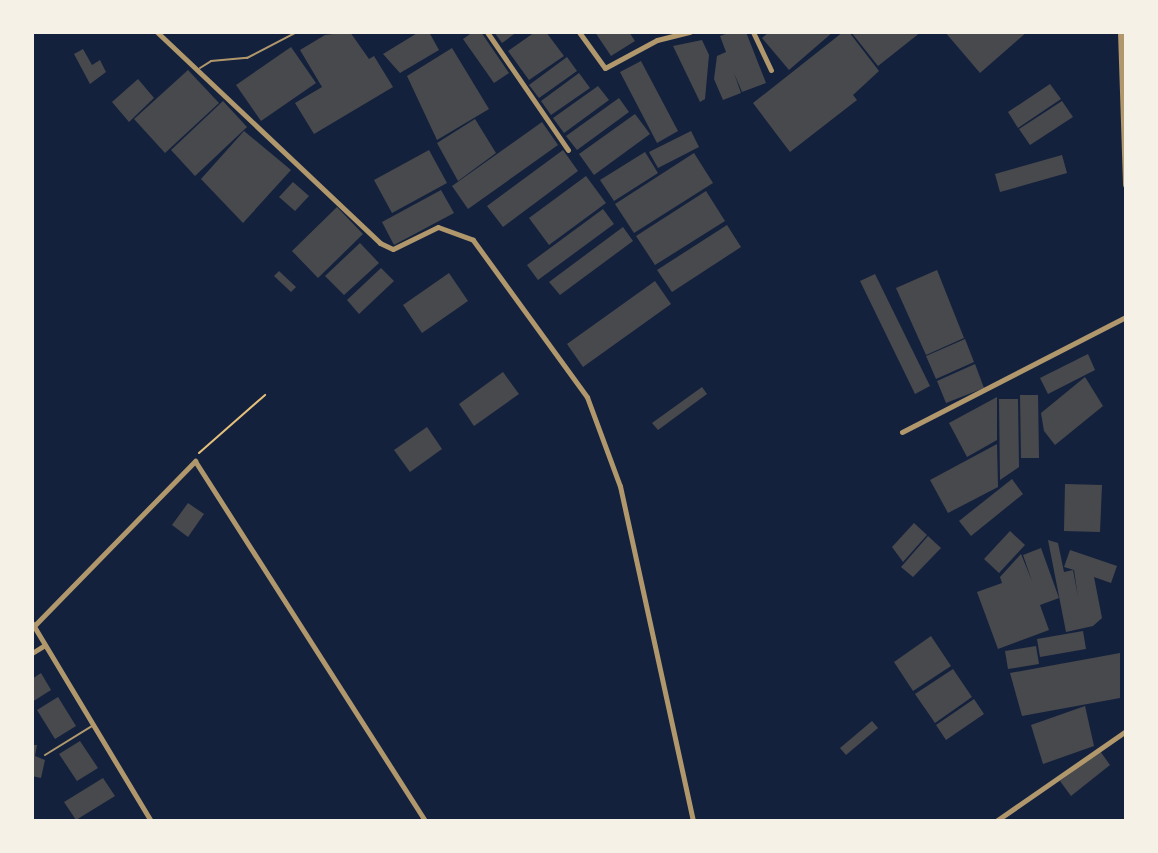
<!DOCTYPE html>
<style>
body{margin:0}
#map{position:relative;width:1158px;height:853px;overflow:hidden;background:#14213d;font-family:"PT Sans Narrow",sans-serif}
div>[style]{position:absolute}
.building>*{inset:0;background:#48494c}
.path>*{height:2px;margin:-1px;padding:0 1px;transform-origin:1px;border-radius:1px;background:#e5c07b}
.service>*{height:2px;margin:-1px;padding:0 1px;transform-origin:1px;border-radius:1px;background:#b1986c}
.minor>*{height:5px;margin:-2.5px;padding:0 2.5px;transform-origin:2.5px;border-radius:2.5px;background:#b1986c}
.tertiary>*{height:6px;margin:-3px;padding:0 3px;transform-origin:3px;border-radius:3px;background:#b1986c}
span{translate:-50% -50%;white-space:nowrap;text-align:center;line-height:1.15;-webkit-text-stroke:6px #f6f1e7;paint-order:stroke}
.frame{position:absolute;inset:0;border:34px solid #f6f1e7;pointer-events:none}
</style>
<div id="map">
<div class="building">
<div style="clip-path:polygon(350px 32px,369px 59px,374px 56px,393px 87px,314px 134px,295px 103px,322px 87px,300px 50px,325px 35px)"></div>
<div style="clip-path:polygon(419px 32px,429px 32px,439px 50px,400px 73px,383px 54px)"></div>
<div style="clip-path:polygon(473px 32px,481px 32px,509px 73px,494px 83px,463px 39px)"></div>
<div style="clip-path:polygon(494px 32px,517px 32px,502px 43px)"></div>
<div style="clip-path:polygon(535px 32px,546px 32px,564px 56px,529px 80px,508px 51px)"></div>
<div style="clip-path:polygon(595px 32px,629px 32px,635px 41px,611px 56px)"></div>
<div style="clip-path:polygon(731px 32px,746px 32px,766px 83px,742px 92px,734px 73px,741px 93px,723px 100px,714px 79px,717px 56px,726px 52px,720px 36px)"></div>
<div style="clip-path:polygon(769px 32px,833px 32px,789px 70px,762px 38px)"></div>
<div style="clip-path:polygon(843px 32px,849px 32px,879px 71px,853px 95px,857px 100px,790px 152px,753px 103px)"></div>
<div style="clip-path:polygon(851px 32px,921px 32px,878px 66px)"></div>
<div style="clip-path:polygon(945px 32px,1027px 32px,980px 73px)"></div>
<div style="clip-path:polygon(702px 40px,709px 55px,705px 99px,700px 102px,673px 46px)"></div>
<div style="clip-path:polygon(291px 47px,316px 83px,261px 121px,236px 85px)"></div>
<div style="clip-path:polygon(452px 48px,489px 109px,437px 140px,407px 76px)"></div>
<div style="clip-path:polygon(83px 49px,92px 65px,100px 60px,106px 72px,90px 84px,74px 54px)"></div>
<div style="clip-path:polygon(567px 57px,577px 71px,539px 98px,529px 85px)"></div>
<div style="clip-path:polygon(641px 61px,678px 131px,657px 143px,620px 72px)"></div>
<div style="clip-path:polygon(188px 70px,219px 103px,165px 153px,134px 119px)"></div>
<div style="clip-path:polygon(579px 73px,590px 88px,551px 115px,541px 101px)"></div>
<div style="clip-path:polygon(138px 79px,154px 98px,129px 122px,112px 102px)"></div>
<div style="clip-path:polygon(1050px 84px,1061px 99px,1018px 128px,1008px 112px)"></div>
<div style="clip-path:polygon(598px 86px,609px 100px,564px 133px,553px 118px)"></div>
<div style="clip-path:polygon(619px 98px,629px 112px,577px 150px,566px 136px)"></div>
<div style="clip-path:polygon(223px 101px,247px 127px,195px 176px,171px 150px)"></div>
<div style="clip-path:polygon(1062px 101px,1073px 117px,1030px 145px,1019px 129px)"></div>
<div style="clip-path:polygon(635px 114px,650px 134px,594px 175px,579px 154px)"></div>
<div style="clip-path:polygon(475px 119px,496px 153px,458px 181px,437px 143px)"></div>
<div style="clip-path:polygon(542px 122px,558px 145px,468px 209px,452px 186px)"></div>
<div style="clip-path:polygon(244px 131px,291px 170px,243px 223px,201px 179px)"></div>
<div style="clip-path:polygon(691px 131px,699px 147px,658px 168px,649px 152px)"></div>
<div style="clip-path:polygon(429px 150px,447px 183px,392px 213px,374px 180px)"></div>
<div style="clip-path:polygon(563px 150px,578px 171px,503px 227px,487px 206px)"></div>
<div style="clip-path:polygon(645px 152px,658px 173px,614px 201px,600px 180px)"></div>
<div style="clip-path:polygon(694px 153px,713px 183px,634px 233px,615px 204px)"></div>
<div style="clip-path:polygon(1062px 155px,1067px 173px,1000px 192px,995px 174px)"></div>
<div style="clip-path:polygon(586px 176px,606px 203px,549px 245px,529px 218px)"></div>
<div style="clip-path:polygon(293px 182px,309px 196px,295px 211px,279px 197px)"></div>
<div style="clip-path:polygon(441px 190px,454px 213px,394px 245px,382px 222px)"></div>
<div style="clip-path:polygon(706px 191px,725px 221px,655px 265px,636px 236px)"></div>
<div style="clip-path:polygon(337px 207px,363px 234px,318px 278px,292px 251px)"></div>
<div style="clip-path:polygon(603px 209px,614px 224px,538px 280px,527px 265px)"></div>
<div style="clip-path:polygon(727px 225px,741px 247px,672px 292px,657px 270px)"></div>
<div style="clip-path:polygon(623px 227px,633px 241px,560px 295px,549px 282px)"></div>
<div style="clip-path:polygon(360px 243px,379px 263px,344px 295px,325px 276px)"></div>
<div style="clip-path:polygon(381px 268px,394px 281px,359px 314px,347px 300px)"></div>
<div style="clip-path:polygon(937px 270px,964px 338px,926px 355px,896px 288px)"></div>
<div style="clip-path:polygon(279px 271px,296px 287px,291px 292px,274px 276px)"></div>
<div style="clip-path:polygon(449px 273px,468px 301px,422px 333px,403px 305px)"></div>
<div style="clip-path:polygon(875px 274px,930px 386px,915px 394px,860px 281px)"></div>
<div style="clip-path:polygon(655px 281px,671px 304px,583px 367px,567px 344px)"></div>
<div style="clip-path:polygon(965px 339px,974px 362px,936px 379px,926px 356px)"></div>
<div style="clip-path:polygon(1088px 354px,1095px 370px,1048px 394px,1040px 378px)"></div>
<div style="clip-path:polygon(975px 364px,984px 388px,946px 403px,937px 381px)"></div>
<div style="clip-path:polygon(503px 372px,519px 394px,474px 426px,459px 404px)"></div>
<div style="clip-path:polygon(1085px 377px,1103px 406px,1055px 445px,1044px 431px,1041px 413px)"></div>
<div style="clip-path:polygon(702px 387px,707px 394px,658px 430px,652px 423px)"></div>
<div style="clip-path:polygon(1020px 395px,1038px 395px,1039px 458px,1021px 458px)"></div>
<div style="clip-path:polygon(997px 397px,997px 440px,967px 457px,949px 423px)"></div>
<div style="clip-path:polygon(999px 399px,1018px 399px,1019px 467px,1000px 480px)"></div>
<div style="clip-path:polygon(427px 427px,442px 449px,410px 472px,394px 450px)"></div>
<div style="clip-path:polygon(997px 444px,998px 487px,948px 513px,930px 480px)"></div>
<div style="clip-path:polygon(1012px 479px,1023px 494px,971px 536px,959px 521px)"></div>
<div style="clip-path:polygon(1065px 484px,1102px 485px,1100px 532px,1064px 531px)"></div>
<div style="clip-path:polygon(188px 503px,204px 514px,188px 537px,172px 525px)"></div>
<div style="clip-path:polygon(914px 523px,927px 535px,903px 562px,892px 547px)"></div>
<div style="clip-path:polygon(1010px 531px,1025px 545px,999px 573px,984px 559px)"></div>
<div style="clip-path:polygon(928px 536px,941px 548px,913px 577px,901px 567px)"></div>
<div style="clip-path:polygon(1048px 540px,1058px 543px,1064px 572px,1073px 570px,1078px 597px,1074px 570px,1064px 567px,1070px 550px,1117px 566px,1111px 583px,1094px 577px,1102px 618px,1093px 626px,1066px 632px)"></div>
<div style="clip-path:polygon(1041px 548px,1059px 598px,1040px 605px,1049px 630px,998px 649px,977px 592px,1002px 583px,1000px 577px,1021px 554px,1032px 581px,1023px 555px)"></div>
<div style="clip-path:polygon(1083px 631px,1086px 649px,1040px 657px,1037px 639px)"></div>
<div style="clip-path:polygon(931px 636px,951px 666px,913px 691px,894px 662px)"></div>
<div style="clip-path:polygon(1036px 646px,1039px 664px,1008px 669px,1005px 651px)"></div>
<div style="clip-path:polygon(1120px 653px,1120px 698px,1022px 716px,1010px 673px)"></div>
<div style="clip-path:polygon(953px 669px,972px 697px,935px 723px,915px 694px)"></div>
<div style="clip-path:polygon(41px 673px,51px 690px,32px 702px,32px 679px)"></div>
<div style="clip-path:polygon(58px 697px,76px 726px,55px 739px,37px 710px)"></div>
<div style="clip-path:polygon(974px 699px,984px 714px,946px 740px,936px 725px)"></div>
<div style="clip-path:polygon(1085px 706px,1094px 746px,1043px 764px,1031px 725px)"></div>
<div style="clip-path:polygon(872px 721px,878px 728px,846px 755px,840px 748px)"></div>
<div style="clip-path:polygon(80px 741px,98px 768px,77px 781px,59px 754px)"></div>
<div style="clip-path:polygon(32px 745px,37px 745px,35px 756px,45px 760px,41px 778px,32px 776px)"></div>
<div style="clip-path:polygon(1100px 751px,1110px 765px,1071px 796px,1060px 781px)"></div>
<div style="clip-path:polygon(103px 778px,115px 796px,76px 820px,64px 802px)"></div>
</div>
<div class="path">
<div style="left:199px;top:453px;width:88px;rotate:-41.3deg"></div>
</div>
<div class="service">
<div style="left:200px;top:68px;width:13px;rotate:-32deg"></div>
<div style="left:211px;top:61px;width:36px;rotate:-5deg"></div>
<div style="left:247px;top:58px;width:56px;rotate:-27.5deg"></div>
<div style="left:45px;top:755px;width:55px;rotate:-31.7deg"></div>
</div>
<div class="minor">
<div style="left:157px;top:32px;width:307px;rotate:43.4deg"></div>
<div style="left:380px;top:243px;width:14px;rotate:25deg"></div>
<div style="left:393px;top:249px;width:50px;rotate:-26.1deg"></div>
<div style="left:438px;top:227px;width:37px;rotate:20deg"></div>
<div style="left:473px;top:240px;width:194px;rotate:54deg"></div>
<div style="left:587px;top:397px;width:95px;rotate:69.7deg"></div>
<div style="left:620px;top:486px;width:343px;rotate:77.7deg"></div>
<div style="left:487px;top:32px;width:143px;rotate:55.5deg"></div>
<div style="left:579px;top:32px;width:44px;rotate:54.2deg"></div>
<div style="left:605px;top:68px;width:59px;rotate:-28.3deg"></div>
<div style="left:657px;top:40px;width:34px;rotate:-14deg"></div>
<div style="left:753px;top:32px;width:42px;rotate:64.7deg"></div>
<div style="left:902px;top:432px;width:252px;rotate:-27.2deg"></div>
<div style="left:32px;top:623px;width:231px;rotate:59deg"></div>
<div style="left:34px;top:626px;width:231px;rotate:-45.7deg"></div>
<div style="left:195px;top:461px;width:427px;rotate:57.4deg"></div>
<div style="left:32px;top:653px;width:15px;rotate:-32deg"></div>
<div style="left:996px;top:821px;width:158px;rotate:-34.7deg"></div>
</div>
<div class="tertiary">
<div style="left:1121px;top:32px;width:153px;rotate:88.1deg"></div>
</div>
<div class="frame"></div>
</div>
